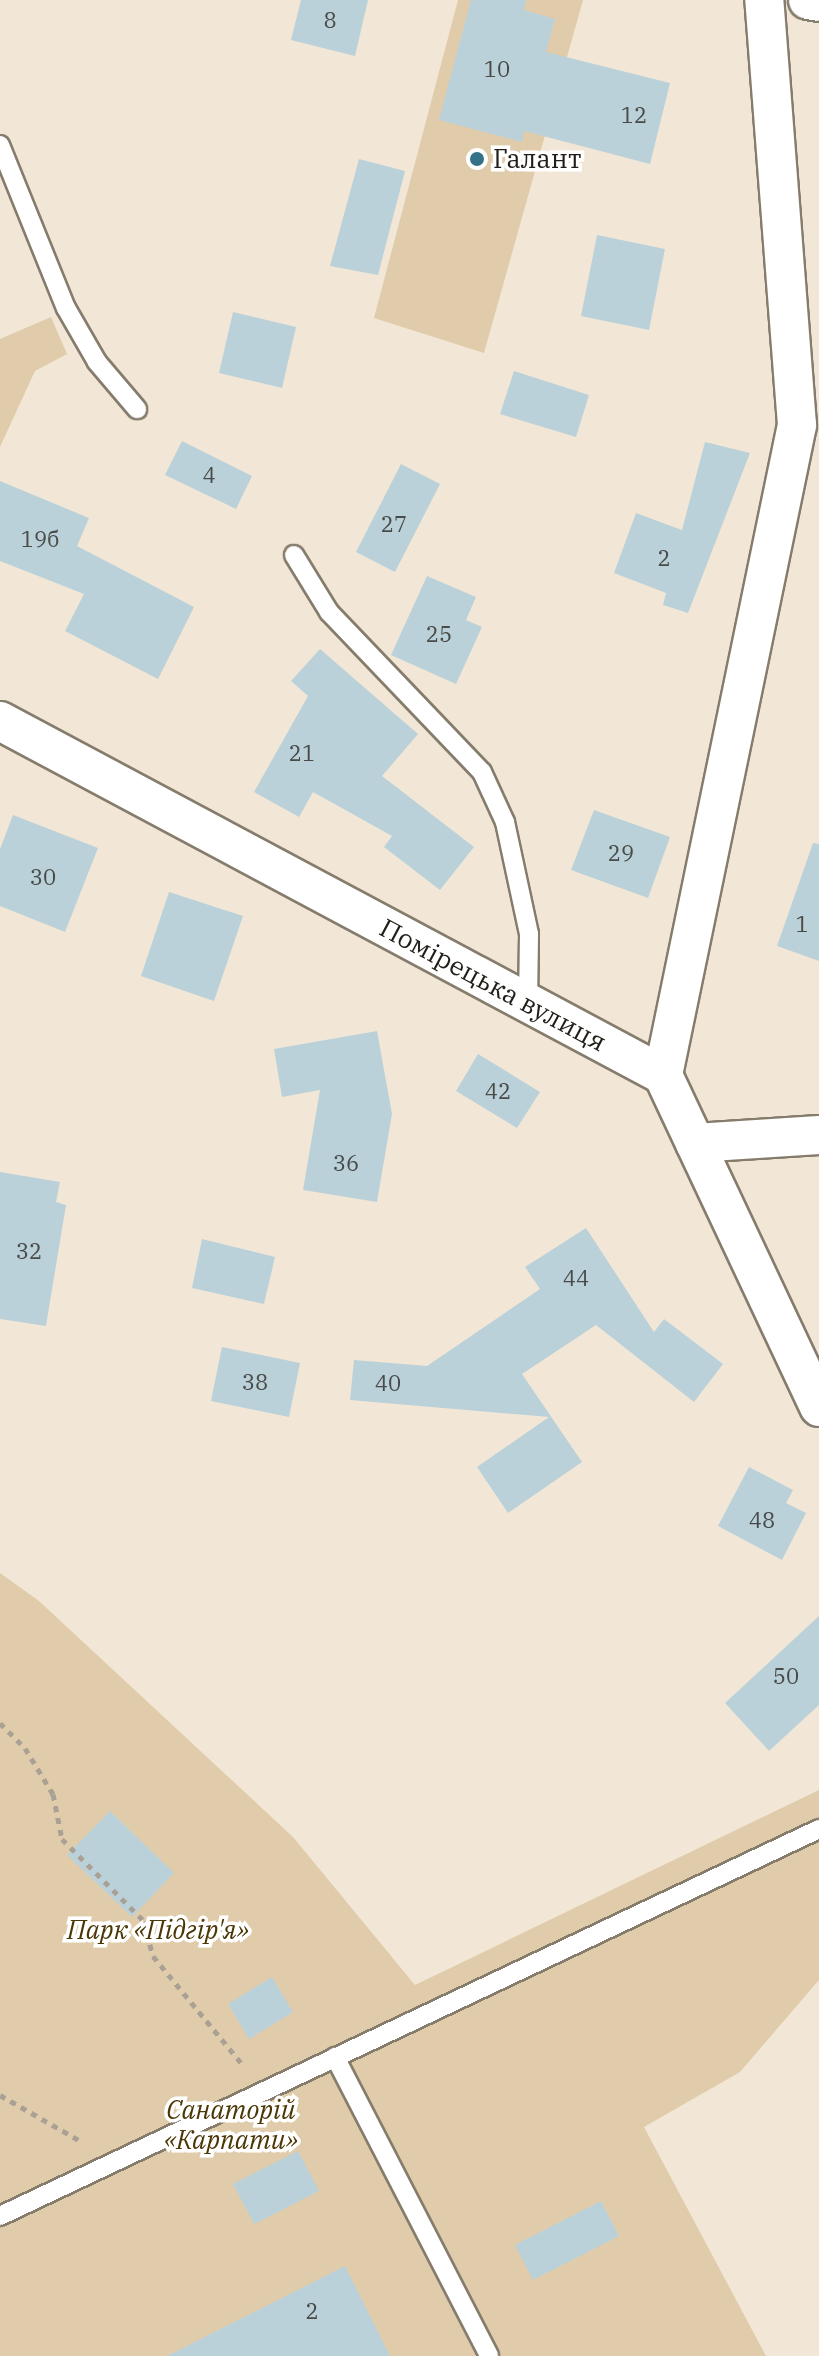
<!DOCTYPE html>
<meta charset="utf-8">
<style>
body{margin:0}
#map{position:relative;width:819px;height:2356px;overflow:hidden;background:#f2e7d6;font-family:"IBM Plex Serif",serif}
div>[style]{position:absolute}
.green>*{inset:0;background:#e0ccaa}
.building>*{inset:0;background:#bbd1d9}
.path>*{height:5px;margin-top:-2.5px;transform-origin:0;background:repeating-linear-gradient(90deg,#aaa194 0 6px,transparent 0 12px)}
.roads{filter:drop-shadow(2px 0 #857c6c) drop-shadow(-2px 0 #857c6c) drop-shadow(0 2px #857c6c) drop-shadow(0 -2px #857c6c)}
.lane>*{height:18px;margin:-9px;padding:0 9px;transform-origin:9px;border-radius:9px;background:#fff}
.street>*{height:38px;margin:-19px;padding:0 19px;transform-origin:19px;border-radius:19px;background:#fff}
.dots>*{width:22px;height:22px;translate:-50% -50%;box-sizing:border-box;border:4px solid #fff;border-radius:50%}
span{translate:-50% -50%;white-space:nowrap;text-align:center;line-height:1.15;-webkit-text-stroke:7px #fff;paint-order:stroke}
.number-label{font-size:22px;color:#484b48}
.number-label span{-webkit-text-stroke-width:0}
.poi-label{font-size:26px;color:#211e17}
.left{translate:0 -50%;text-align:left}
.street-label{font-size:26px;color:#211e17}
.park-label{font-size:26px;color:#4b3606;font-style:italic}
</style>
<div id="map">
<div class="green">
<div style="clip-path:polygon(458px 0,583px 0,484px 353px,374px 318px)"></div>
<div style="clip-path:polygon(51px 317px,67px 354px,35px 371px,0 447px,0 339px)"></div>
<div style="clip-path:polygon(0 1573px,39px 1601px,293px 1837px,415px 1985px,819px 1790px,819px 1980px,740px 2072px,644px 2127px,766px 2356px,0 2356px)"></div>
</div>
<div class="building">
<div style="clip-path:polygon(301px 0,368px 0,355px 56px,291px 40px)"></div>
<div style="clip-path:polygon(471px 0,526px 0,524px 10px,555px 19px,546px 52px,670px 83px,650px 164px,524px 131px,522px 142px,439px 120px)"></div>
<div style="clip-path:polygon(359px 159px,405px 171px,378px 275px,330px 266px)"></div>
<div style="clip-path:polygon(597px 235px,665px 249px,649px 330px,581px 316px)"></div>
<div style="clip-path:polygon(233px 312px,296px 327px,282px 388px,219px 373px)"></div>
<div style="clip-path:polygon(514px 371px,589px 395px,576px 437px,500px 414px)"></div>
<div style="clip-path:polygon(182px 441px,252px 476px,236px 509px,165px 475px)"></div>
<div style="clip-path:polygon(705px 442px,750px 453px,688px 613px,663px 605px,666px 593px,614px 573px,636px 513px,682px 530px)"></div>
<div style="clip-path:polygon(401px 464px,440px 484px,395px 572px,356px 552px)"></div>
<div style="clip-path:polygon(0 481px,89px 518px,77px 546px,194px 607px,158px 679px,65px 631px,84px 594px,0 561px)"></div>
<div style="clip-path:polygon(427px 576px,476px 597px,466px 620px,482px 627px,456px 684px,391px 655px)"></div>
<div style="clip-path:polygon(320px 649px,418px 734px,382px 776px,474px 847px,440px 890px,384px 847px,392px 836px,313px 792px,299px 817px,254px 792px,308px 696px,291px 681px)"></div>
<div style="clip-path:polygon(594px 810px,670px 837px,648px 898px,571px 870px)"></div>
<div style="clip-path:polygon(13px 815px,98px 848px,65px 932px,0 906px,0 849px)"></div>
<div style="clip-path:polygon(813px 843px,819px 844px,819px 961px,777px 946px)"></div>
<div style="clip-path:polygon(169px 892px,243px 916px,214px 1001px,141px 976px)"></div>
<div style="clip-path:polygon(377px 1031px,392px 1114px,377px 1202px,303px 1190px,320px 1090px,282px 1097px,274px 1049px)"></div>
<div style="clip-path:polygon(478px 1054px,540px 1092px,517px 1128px,456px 1091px)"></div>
<div style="clip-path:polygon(0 1172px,60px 1182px,56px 1202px,66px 1205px,46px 1326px,0 1319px)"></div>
<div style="clip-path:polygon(586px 1228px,654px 1332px,664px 1319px,723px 1364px,694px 1402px,596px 1325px,522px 1374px,582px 1462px,508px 1513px,477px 1467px,549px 1417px,350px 1400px,354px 1360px,427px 1366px,540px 1289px,525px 1267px)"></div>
<div style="clip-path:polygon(202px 1239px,275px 1257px,264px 1304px,192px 1288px)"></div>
<div style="clip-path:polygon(222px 1347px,300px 1363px,289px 1417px,211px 1401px)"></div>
<div style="clip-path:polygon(749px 1467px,793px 1490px,786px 1503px,806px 1513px,782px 1560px,718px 1526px)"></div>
<div style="clip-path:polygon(819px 1616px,819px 1705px,769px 1751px,725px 1703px)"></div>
<div style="clip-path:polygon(110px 1811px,174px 1873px,132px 1917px,67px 1855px)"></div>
<div style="clip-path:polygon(272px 1977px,293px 2012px,249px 2039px,228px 2004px)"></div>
<div style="clip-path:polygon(298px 2151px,319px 2191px,254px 2224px,233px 2184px)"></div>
<div style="clip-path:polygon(601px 2201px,619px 2236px,533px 2280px,515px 2245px)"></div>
<div style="clip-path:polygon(345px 2266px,390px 2356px,167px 2356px)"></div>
</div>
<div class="path">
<div style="left:0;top:1723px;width:35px;rotate:45deg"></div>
<div style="left:25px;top:1748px;width:54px;rotate:58.7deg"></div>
<div style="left:53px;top:1794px;width:46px;rotate:78.7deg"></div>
<div style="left:62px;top:1839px;width:116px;rotate:45deg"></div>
<div style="left:144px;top:1921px;width:36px;rotate:76deg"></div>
<div style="left:153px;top:1956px;width:140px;rotate:50.5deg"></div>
<div style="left:0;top:2095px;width:91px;rotate:29.7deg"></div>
</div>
<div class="roads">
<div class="lane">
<div style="left:0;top:145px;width:176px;rotate:68deg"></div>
<div style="left:66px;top:308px;width:62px;rotate:60.1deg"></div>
<div style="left:97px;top:362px;width:62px;rotate:49.6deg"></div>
<div style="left:294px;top:555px;width:67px;rotate:58.4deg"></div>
<div style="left:329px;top:612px;width:221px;rotate:46.3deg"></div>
<div style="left:482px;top:772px;width:55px;rotate:65.3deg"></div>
<div style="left:505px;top:822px;width:115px;rotate:77.9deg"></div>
<div style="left:529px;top:934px;width:69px;rotate:90.8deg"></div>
<div style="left:335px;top:2057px;width:336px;rotate:62.7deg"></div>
<div style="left:0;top:2216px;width:906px;rotate:-25.29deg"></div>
</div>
<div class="street">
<div style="left:808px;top:0;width:11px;rotate:10deg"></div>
<div style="left:0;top:721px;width:752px;rotate:28.1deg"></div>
<div style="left:663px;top:1075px;width:367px;rotate:64.8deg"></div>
<div style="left:663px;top:1075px;width:664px;rotate:-78.35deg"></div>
<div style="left:797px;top:425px;width:426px;rotate:-94.4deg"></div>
<div style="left:695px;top:1143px;width:124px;rotate:-3.7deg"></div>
</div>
</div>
<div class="dots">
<div style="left:477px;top:159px;background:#337287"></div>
</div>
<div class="number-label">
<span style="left:330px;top:20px">8</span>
<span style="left:497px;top:69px">10</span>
<span style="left:634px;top:115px">12</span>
<span style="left:209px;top:475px">4</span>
<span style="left:394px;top:524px">27</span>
<span style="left:40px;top:539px">19б</span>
<span style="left:664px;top:558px">2</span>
<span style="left:439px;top:634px">25</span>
<span style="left:302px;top:753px">21</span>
<span style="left:621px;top:853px">29</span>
<span style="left:43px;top:877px">30</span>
<span style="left:802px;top:924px">1</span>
<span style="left:498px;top:1091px">42</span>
<span style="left:346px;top:1163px">36</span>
<span style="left:29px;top:1251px">32</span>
<span style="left:576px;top:1278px">44</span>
<span style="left:255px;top:1382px">38</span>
<span style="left:388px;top:1383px">40</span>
<span style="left:762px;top:1520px">48</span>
<span style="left:786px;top:1676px">50</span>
<span style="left:312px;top:2311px">2</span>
</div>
<div class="poi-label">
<span class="left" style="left:493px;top:159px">Галант</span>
</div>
<div class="street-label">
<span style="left:493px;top:985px;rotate:28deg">Помірецька вулиця</span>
</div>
<div class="park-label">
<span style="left:158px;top:1930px">Парк «Підгір'я»</span>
<span style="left:231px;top:2125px">Санаторій<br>«Карпати»</span>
</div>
</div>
